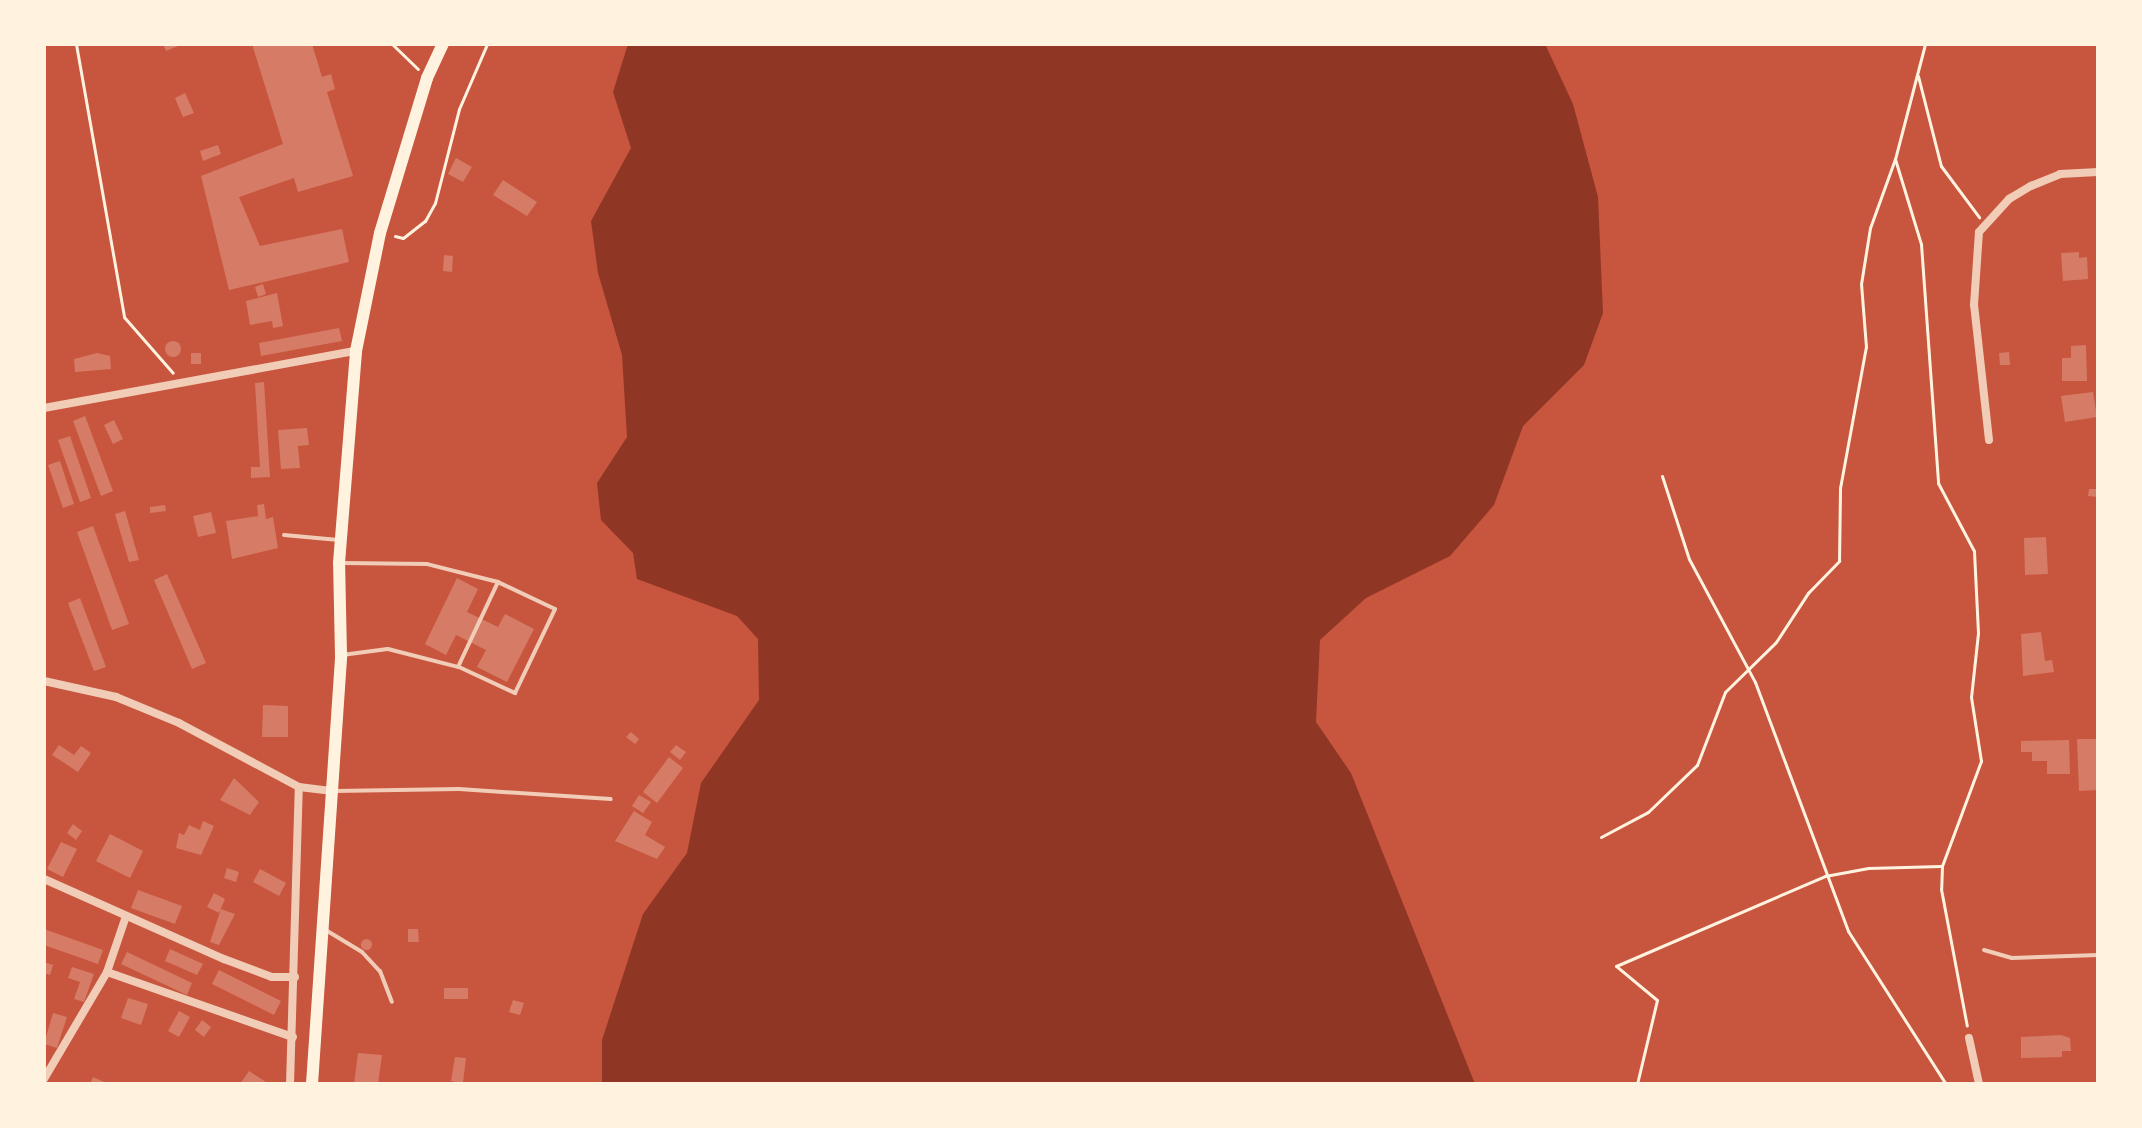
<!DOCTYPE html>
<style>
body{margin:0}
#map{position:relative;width:2142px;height:1128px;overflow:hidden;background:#c8553d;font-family:"Zilla Slab",serif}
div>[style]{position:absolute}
.water>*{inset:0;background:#8f3625}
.building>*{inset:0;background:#d67c66}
.round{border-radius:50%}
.path>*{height:3px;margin:-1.5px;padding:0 1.5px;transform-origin:1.5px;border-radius:1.5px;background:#fff3e0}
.service>*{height:4px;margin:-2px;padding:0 2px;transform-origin:2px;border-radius:2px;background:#f1ccb7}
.minor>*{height:8px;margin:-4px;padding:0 4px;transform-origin:4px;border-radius:4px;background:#f1ccb7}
.primary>*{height:12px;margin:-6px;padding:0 6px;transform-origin:6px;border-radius:6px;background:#fff3e0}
span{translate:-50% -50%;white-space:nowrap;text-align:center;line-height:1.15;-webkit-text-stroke:7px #fff3e0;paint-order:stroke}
.frame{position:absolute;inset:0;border:46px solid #fff3e0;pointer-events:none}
</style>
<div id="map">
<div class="water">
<div style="clip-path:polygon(628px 44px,1545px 44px,1573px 104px,1598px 197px,1603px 313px,1584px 365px,1523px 426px,1494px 505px,1450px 556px,1366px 598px,1320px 640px,1316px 722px,1351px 773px,1475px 1084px,602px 1084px,602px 1040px,643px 914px,687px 853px,701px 783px,759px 700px,758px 639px,737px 616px,637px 579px,633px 553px,601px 520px,597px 483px,627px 437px,622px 355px,598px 273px,591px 221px,631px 148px,613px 92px)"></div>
</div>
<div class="building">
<div style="clip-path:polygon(163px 44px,183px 44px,166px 51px)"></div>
<div style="clip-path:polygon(252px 44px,312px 44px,322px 77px,331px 74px,335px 89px,327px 92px,353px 176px,298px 192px,294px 178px,239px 197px,260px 246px,342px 229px,349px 262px,229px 290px,201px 176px,283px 144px)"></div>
<div style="clip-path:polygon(185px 93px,194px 113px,183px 117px,175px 98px)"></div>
<div style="clip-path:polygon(218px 145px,221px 154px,203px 161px,200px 151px)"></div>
<div style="clip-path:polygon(456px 158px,472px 167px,463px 182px,448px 174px)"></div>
<div style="clip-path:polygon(503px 180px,537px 202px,527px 216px,493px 195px)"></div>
<div style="clip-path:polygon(2079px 252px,2079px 258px,2087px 257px,2088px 279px,2063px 281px,2061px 253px)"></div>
<div style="clip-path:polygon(444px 255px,453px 256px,452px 272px,443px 271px)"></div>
<div style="clip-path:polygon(263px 284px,266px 294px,258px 297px,255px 287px)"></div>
<div style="clip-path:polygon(277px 293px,283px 326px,273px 328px,272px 321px,250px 325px,246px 301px)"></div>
<div style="clip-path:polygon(339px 328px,342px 341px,261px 356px,259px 343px)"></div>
<div class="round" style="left:165px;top:341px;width:16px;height:16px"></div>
<div style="clip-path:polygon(2086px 345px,2087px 381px,2062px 381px,2062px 358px,2071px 358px,2071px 346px)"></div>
<div style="clip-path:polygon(2009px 352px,2010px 365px,2000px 365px,1999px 353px)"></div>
<div style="clip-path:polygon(97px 353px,110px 356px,111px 369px,75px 372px,74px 359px)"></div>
<div style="clip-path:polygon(191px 353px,201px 353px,201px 364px,191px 364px)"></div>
<div style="clip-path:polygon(264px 382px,270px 477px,251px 478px,251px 467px,260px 467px,255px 383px)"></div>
<div style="clip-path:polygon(2093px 392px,2097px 417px,2065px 422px,2061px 396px)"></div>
<div style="clip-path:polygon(85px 416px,113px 491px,101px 496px,73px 421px)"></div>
<div style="clip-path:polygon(114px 420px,123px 439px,113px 444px,104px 425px)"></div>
<div style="clip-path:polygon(307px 428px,309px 445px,298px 446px,300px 468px,281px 469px,278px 430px)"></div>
<div style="clip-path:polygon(70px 436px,91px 498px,80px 502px,58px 440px)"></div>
<div style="clip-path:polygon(60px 461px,74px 504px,63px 508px,48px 465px)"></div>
<div style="clip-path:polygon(2089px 489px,2098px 489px,2098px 497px,2088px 496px)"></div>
<div style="clip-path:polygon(264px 504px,266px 519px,273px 517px,278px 548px,232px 559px,226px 521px,258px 516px,257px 505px)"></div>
<div style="clip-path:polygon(165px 505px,166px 511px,150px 513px,150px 507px)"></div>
<div style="clip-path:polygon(125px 511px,139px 560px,129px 562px,115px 514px)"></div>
<div style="clip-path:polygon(211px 512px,216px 533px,198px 537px,193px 516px)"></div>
<div style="clip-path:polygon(93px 526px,129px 624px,112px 630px,77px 532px)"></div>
<div style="clip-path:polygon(2046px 537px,2048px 574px,2025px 575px,2024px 538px)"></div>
<div style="clip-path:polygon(167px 574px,206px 663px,192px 669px,154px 580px)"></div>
<div style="clip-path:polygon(457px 578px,478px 589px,467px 612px,498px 627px,505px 614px,534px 629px,507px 682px,477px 667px,486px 650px,456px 635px,446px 655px,425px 644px)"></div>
<div style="clip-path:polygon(80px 598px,106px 667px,94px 671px,68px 603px)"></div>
<div style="clip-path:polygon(2041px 632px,2045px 661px,2052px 660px,2054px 672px,2023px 676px,2021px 634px)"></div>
<div style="clip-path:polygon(263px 705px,288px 706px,288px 737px,262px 737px)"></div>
<div style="clip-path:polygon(631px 732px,639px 739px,635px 744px,626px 737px)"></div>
<div style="clip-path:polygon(2077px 739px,2097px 739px,2098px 790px,2079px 791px)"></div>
<div style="clip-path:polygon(2069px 740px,2070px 774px,2047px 774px,2047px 761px,2032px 761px,2032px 752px,2021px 752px,2021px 741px)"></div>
<div style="clip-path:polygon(59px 745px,74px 755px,81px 746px,91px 753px,78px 772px,52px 755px)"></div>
<div style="clip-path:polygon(676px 745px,686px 752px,680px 760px,670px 752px)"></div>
<div style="clip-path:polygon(669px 757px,683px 768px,657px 803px,643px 792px)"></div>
<div style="clip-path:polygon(234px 778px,259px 802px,250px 815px,220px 800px)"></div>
<div style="clip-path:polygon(639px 795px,651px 802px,643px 813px,632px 806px)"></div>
<div style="clip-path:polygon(634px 811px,652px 822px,645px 835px,665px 847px,657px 859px,615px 841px)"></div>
<div style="clip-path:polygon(203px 821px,214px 826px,201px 855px,176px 848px,179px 833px,184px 835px,189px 825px,200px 830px)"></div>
<div style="clip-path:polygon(73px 824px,82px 831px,76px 840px,67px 833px)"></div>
<div style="clip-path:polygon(110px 834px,143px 851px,130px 878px,96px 861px)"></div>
<div style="clip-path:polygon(61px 842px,77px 849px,63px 877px,47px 869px)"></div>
<div style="clip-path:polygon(227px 868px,239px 872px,236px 882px,224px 878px)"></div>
<div style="clip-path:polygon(260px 869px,286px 883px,279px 896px,253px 882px)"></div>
<div style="clip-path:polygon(138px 890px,182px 906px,175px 924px,131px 908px)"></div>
<div style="clip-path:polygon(214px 893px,225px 899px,219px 913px,207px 907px)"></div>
<div style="clip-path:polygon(221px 909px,235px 914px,219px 945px,210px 942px)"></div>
<div style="clip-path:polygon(44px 929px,103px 950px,98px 964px,44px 945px)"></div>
<div style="clip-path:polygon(408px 929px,418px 929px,419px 942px,408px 942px)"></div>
<div class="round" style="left:360.5px;top:938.5px;width:11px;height:11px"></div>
<div style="clip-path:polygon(170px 949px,203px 964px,197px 975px,165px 961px)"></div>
<div style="clip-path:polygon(127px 952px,192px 983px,187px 995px,121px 964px)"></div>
<div style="clip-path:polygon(44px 962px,53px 965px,50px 975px,44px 973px)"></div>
<div style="clip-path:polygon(72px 967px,94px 974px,84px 1002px,74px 999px,80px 982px,68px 978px)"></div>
<div style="clip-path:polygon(219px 970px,281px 1001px,274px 1015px,212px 984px)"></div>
<div style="clip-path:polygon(444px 988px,468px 988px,468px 999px,444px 999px)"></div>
<div style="clip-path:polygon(128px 998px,148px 1004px,141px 1025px,121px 1018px)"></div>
<div style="clip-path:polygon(513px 1000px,524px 1003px,520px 1015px,509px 1012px)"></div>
<div style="clip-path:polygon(179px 1011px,190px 1017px,179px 1037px,168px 1031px)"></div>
<div style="clip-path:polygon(53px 1013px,67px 1017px,57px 1048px,44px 1044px)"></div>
<div style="clip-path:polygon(202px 1020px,211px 1027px,204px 1037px,195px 1030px)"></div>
<div style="clip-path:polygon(2061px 1035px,2070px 1038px,2071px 1051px,2062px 1051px,2062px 1057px,2021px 1058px,2021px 1037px)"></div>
<div style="clip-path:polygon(358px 1053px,382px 1055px,378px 1084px,354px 1084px)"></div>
<div style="clip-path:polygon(455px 1057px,466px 1058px,463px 1083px,451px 1081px)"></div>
<div style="clip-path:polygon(249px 1071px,269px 1084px,240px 1084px)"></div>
<div style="clip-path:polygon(93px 1077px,109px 1084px,90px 1084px)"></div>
</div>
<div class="path">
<div style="left:76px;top:44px;width:277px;rotate:80deg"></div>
<div style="left:124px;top:317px;width:74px;rotate:48.8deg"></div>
<div style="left:392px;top:44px;width:36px;rotate:44deg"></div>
<div style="left:1925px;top:44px;width:119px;rotate:104.6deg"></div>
<div style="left:1895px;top:159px;width:89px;rotate:73deg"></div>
<div style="left:1921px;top:244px;width:240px;rotate:85.9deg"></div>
<div style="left:1938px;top:483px;width:77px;rotate:62.1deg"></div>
<div style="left:1974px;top:551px;width:82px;rotate:87.2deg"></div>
<div style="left:1978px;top:633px;width:64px;rotate:96.2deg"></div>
<div style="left:1971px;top:697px;width:65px;rotate:81.1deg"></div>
<div style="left:1981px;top:761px;width:112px;rotate:110.4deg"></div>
<div style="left:1942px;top:866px;width:23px;rotate:92deg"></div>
<div style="left:1941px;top:889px;width:139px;rotate:79.3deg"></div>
<div style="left:1918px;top:76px;width:93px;rotate:75.7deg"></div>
<div style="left:1941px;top:166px;width:64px;rotate:53.3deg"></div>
<div style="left:395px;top:236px;width:8px;rotate:14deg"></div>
<div style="left:403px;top:238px;width:28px;rotate:-38deg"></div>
<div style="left:425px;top:221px;width:21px;rotate:-61deg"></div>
<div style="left:435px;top:203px;width:97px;rotate:-75.7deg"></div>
<div style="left:459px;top:109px;width:71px;rotate:-66.7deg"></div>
<div style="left:1662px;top:476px;width:87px;rotate:72deg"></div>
<div style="left:1689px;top:559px;width:140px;rotate:61.8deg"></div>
<div style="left:1755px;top:682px;width:266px;rotate:69.5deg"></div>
<div style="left:1848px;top:931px;width:182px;rotate:57.4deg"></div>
<div style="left:1601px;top:837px;width:53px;rotate:-28deg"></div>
<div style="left:1648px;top:812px;width:68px;rotate:-43.8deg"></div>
<div style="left:1697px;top:765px;width:78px;rotate:-69deg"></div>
<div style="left:1725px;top:692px;width:71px;rotate:-44.4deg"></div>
<div style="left:1776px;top:642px;width:59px;rotate:-56.9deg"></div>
<div style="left:1808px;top:593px;width:45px;rotate:-45.9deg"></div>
<div style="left:1839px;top:561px;width:73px;rotate:-89.2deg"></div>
<div style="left:1840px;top:488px;width:143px;rotate:-79.6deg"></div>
<div style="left:1866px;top:347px;width:63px;rotate:-94.5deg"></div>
<div style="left:1861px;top:284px;width:57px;rotate:-80.9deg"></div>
<div style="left:1870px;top:228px;width:73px;rotate:-70.1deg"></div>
<div style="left:1637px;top:1084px;width:86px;rotate:-76.6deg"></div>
<div style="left:1657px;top:1000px;width:53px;rotate:-140.3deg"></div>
<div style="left:1616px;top:966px;width:228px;rotate:-23.3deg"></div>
<div style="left:1825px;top:876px;width:44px;rotate:-10.5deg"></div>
<div style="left:1868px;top:868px;width:73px;rotate:-1.6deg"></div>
</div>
<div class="service">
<div style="left:284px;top:535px;width:55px;rotate:5.2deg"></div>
<div style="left:342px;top:655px;width:46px;rotate:-7.4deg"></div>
<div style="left:388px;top:649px;width:72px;rotate:14.4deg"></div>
<div style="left:458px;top:667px;width:94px;rotate:-64.8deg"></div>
<div style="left:498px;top:582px;width:73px;rotate:-165.8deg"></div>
<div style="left:427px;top:564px;width:85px;rotate:-179.3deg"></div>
<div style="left:459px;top:667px;width:62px;rotate:24.9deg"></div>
<div style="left:515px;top:693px;width:93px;rotate:-64.5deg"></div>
<div style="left:555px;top:609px;width:63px;rotate:-154.7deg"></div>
<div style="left:335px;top:791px;width:124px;rotate:-0.9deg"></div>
<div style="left:459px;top:789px;width:152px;rotate:3.8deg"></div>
<div style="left:324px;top:929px;width:44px;rotate:31.2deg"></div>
<div style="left:362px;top:952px;width:26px;rotate:47deg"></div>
<div style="left:380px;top:971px;width:33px;rotate:69deg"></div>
<div style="left:1984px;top:950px;width:29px;rotate:16deg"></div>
<div style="left:2012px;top:958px;width:86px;rotate:-2deg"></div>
</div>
<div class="minor">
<div style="left:44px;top:408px;width:317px;rotate:-10.4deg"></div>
<div style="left:1989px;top:440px;width:136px;rotate:-96.3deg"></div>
<div style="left:1974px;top:305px;width:73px;rotate:-86.1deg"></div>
<div style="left:1979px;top:232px;width:45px;rotate:-47.7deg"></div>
<div style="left:2009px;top:199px;width:26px;rotate:-31deg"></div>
<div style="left:2031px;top:186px;width:31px;rotate:-22deg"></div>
<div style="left:2060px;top:174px;width:38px;rotate:-3deg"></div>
<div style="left:44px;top:681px;width:74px;rotate:12.5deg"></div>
<div style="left:116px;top:697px;width:68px;rotate:22.4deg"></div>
<div style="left:179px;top:723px;width:136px;rotate:28.1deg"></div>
<div style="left:299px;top:787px;width:34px;rotate:7deg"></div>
<div style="left:44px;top:879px;width:197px;rotate:24deg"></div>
<div style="left:224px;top:959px;width:51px;rotate:20.6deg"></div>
<div style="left:272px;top:977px;width:23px"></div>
<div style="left:107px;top:972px;width:197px;rotate:19.3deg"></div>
<div style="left:1969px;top:1038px;width:47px;rotate:77.7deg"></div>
<div style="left:44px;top:1079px;width:124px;rotate:-59.5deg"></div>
<div style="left:107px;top:972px;width:56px;rotate:-71.2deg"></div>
<div style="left:290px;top:1084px;width:297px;rotate:-88.3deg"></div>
</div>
<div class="primary">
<div style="left:312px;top:1084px;width:430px;rotate:-86.1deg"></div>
<div style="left:341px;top:655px;width:92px;rotate:-91.2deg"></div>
<div style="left:339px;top:563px;width:213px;rotate:-85.4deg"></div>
<div style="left:356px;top:351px;width:120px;rotate:-78.5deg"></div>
<div style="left:380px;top:233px;width:162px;rotate:-73.1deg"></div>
<div style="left:427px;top:78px;width:38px;rotate:-65deg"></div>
</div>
<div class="frame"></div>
</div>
